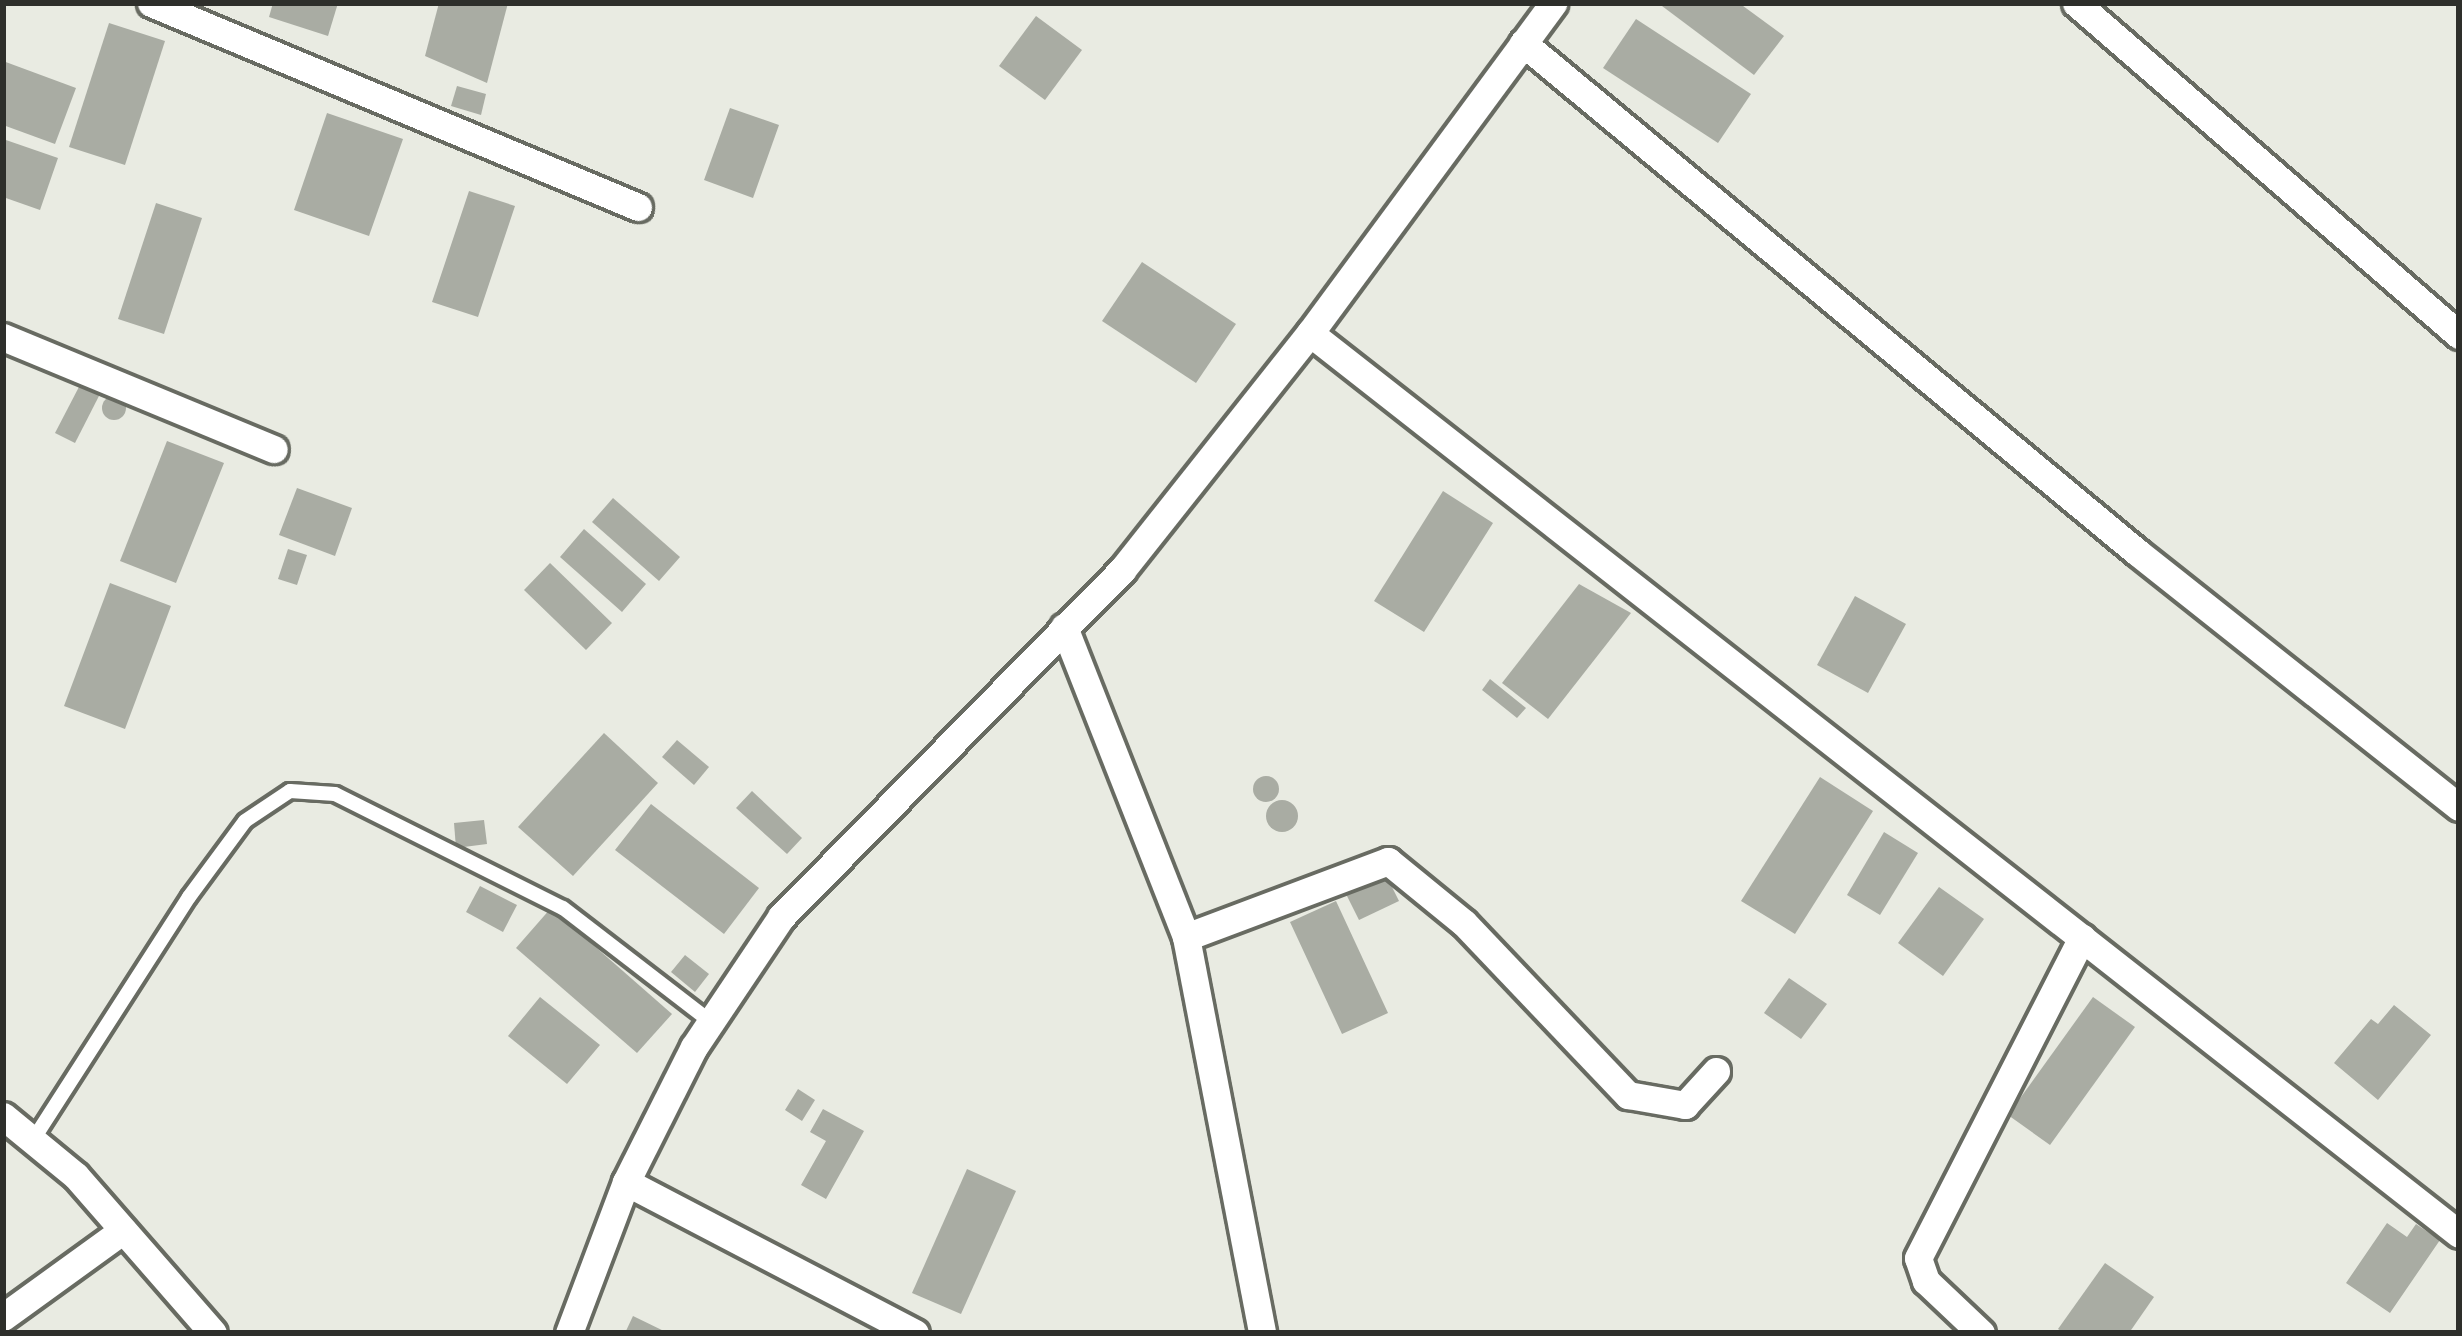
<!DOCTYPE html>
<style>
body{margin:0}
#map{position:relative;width:2462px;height:1336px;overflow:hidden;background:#e9ebe2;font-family:Arial,sans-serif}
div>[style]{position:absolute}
.building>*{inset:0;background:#a9aca3}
.round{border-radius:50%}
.roads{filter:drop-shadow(3px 0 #686b62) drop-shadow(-3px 0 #686b62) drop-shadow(0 3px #686b62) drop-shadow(0 -3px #686b62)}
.service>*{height:14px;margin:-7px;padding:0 7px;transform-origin:7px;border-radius:7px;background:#fff}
.minor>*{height:27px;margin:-13.5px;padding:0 13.5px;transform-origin:13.5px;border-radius:13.5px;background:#fff}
span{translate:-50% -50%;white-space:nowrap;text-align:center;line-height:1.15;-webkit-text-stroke:9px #fff;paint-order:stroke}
.frame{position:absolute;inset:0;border:6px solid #2e2f2b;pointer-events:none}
</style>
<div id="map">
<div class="building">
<div style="clip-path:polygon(273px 3px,338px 3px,328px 36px,269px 17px)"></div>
<div style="clip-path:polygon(439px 3px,508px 3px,487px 83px,425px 56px)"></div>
<div style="clip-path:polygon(1658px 3px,1739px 3px,1784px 36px,1754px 75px)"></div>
<div style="clip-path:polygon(1036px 16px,1082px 50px,1045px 100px,999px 66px)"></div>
<div style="clip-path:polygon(1636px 19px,1751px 94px,1718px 143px,1603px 68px)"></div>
<div style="clip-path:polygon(109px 23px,165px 41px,125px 165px,69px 147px)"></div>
<div style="clip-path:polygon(3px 61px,76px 88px,55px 144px,3px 125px)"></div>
<div style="clip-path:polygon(457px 86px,486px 94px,481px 115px,451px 106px)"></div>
<div style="clip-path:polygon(730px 108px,779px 125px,753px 198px,704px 180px)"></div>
<div style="clip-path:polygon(327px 113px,403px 139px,369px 236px,294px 210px)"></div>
<div style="clip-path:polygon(3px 139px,58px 158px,40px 210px,3px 197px)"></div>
<div style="clip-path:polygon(469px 191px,515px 206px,478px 317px,432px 302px)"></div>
<div style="clip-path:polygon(156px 203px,202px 218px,164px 334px,118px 319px)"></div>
<div style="clip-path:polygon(1142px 262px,1236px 324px,1196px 383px,1102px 321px)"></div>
<div style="clip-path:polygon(81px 383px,101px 392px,75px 443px,55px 433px)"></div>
<div class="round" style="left:102px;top:396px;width:24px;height:24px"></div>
<div style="clip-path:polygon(167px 441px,224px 463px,176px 583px,120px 561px)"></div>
<div style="clip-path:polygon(297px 488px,352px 508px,335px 556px,279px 535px)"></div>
<div style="clip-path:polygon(1443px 491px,1493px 523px,1424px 632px,1374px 601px)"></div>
<div style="clip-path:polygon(613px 498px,680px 557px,659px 581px,592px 522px)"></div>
<div style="clip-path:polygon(584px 529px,646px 584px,622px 612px,560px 557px)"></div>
<div style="clip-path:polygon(288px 549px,307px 555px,297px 585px,278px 579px)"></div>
<div style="clip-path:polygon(550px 563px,612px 623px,586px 650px,524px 590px)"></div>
<div style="clip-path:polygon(110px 583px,171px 606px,125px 729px,64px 706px)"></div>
<div style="clip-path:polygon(1579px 584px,1631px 613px,1548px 719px,1502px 683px)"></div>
<div style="clip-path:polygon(1855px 596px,1906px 624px,1868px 693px,1817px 665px)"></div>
<div style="clip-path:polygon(1490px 679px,1526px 708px,1517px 718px,1482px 690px)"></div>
<div style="clip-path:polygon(604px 733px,658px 783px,573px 876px,518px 827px)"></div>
<div style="clip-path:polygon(677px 740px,709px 767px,694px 785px,662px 757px)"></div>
<div class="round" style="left:1253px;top:776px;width:26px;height:26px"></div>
<div style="clip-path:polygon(1820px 777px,1873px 811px,1795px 934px,1741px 901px)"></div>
<div style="clip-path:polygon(752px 791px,802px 838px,787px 854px,736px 808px)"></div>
<div class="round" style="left:1266px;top:800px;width:32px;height:32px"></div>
<div style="clip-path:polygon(651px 804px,759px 888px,724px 934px,615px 850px)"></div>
<div style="clip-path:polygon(484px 820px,487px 844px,456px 848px,454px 823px)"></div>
<div style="clip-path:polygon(1884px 832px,1918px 853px,1880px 915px,1847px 895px)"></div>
<div style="clip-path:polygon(1382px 867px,1399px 901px,1359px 920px,1342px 886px)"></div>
<div style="clip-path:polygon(480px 886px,517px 905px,503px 932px,466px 912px)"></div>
<div style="clip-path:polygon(1939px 887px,1984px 919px,1943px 976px,1898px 943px)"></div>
<div style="clip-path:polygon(1336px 901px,1388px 1013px,1342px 1034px,1290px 922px)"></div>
<div style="clip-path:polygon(551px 908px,672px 1014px,637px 1053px,516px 948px)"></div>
<div style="clip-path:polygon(685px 955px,709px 974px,695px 992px,671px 972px)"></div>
<div style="clip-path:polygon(1789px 978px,1827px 1004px,1801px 1039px,1764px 1013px)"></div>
<div style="clip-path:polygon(540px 997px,600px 1045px,567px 1084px,508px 1036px)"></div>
<div style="clip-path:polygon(2093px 997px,2135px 1027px,2050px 1145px,2008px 1115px)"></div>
<div style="clip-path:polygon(2394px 1005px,2431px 1035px,2378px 1100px,2334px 1063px,2371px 1019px,2378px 1024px)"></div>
<div style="clip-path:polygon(798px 1089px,815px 1100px,802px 1121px,785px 1110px)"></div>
<div style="clip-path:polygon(823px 1109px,864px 1131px,826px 1199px,801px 1185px,826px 1141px,810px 1132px)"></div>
<div style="clip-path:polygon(967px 1169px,1016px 1191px,961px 1314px,912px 1293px)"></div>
<div style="clip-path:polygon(2387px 1223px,2407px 1237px,2416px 1224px,2440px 1240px,2390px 1313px,2346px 1283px)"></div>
<div style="clip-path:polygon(2105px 1263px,2154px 1297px,2129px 1333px,2064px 1333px,2058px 1329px)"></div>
<div style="clip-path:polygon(633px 1316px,668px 1333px,625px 1333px)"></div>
</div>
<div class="roads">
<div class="service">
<div style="left:33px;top:1140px;width:289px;rotate:-57.3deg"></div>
<div style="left:189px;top:897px;width:94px;rotate:-53.6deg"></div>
<div style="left:245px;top:821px;width:54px;rotate:-33.7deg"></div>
<div style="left:290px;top:791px;width:45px;rotate:3.8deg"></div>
<div style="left:335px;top:794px;width:255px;rotate:26.6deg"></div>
<div style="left:563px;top:908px;width:187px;rotate:37.6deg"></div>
</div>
<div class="minor">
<div style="left:151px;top:3px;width:528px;rotate:22.73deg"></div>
<div style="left:2076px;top:3px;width:507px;rotate:40.92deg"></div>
<div style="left:1523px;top:43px;width:798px;rotate:39.66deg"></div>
<div style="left:2137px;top:552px;width:411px;rotate:38.4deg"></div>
<div style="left:1310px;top:333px;width:1460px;rotate:38.1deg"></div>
<div style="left:3px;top:337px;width:293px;rotate:22.5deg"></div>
<div style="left:1064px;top:627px;width:333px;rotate:68.5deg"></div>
<div style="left:1186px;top:937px;width:403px;rotate:79.1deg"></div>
<div style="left:1186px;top:937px;width:216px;rotate:-20.6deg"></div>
<div style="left:1388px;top:861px;width:98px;rotate:39.2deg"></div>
<div style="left:1464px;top:923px;width:238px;rotate:46.4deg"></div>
<div style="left:1628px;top:1095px;width:58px;rotate:10deg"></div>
<div style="left:1685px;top:1105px;width:46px;rotate:-47.6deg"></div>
<div style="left:3px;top:1116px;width:94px;rotate:39.4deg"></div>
<div style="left:76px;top:1176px;width:208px;rotate:48.9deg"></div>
<div style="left:626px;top:1182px;width:326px;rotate:27.6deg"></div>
<div style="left:3px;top:1317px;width:148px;rotate:-35.9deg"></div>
<div style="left:569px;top:1333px;width:161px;rotate:-69.3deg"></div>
<div style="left:626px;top:1182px;width:151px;rotate:-63.3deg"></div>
<div style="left:694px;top:1047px;width:156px;rotate:-56.2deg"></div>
<div style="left:781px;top:917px;width:487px;rotate:-45.5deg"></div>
<div style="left:1122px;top:570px;width:303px;rotate:-51.6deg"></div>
<div style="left:1310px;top:333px;width:410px;rotate:-53.6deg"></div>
<div style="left:1981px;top:1333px;width:76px;rotate:-136.6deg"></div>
<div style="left:1926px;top:1281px;width:24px;rotate:-109deg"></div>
<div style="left:1918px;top:1258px;width:360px;rotate:-62.9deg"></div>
</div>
</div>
<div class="frame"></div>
</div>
